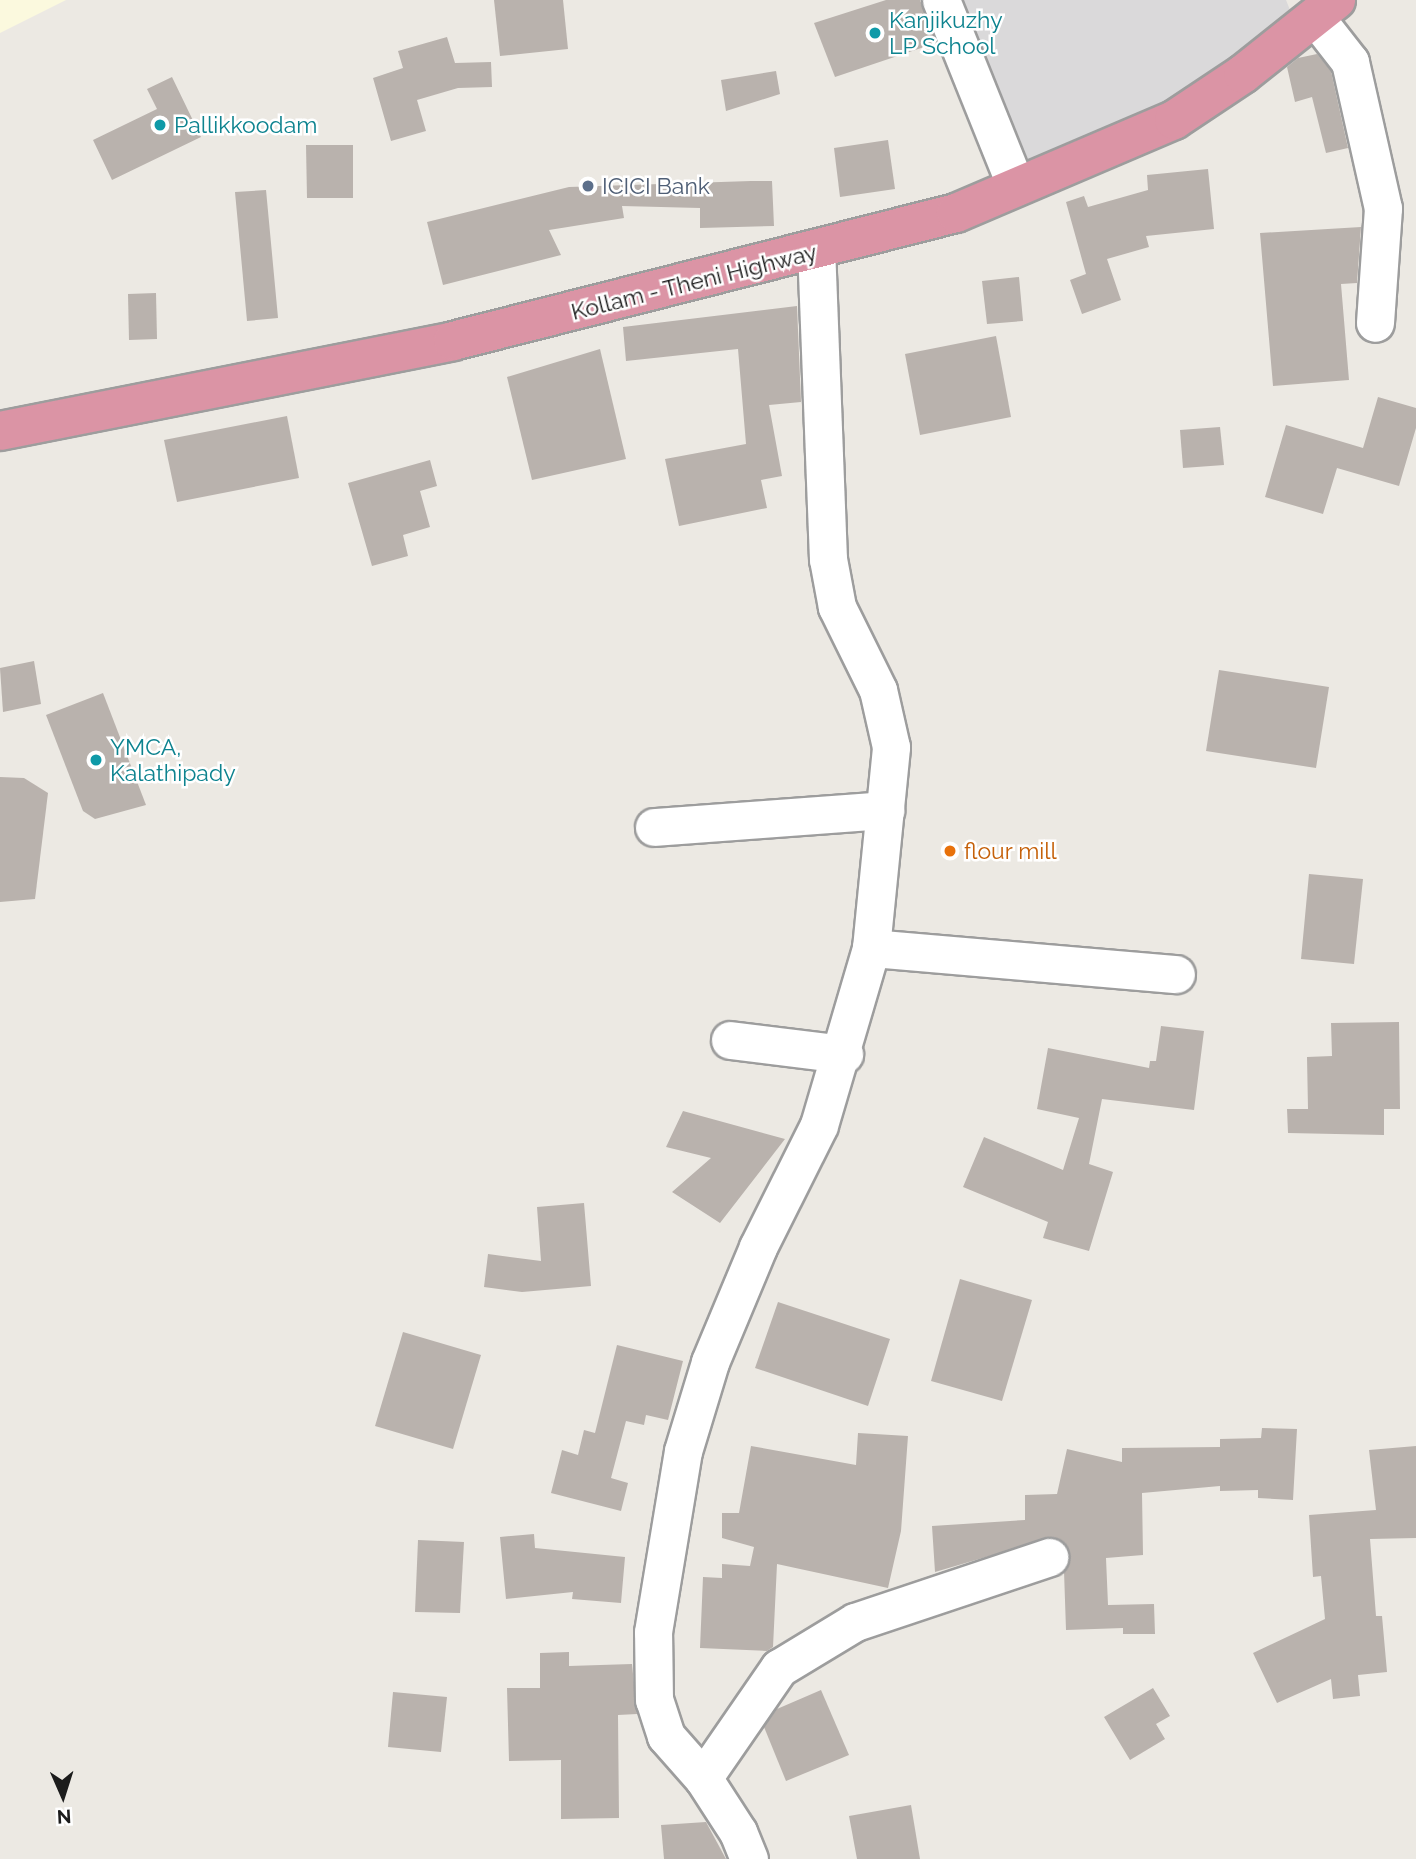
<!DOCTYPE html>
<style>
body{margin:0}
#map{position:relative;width:1416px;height:1859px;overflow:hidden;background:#ece9e3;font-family:Raleway,sans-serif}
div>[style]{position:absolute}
.residential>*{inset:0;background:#dad9da}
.education>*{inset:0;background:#fbf9de}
.building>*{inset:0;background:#b9b2ad}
.roads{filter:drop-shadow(2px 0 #9d9d9d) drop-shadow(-2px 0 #9d9d9d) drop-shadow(0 2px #9d9d9d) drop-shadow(0 -2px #9d9d9d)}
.street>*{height:37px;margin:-18.5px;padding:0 18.5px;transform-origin:18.5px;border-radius:18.5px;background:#fff}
.highway>*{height:38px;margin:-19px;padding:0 19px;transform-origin:19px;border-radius:19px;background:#db94a5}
.dots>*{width:19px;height:19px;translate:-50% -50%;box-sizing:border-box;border:4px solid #fff;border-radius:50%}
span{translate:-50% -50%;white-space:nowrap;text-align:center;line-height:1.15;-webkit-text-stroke:5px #fff;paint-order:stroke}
.culture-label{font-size:23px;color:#0d838f}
.left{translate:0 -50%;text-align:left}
.service-label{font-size:23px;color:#4e5e75}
.street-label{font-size:23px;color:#1c1c1c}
.food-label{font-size:23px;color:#c56008}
.north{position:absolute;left:28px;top:1761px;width:70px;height:70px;-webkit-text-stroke:5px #fff;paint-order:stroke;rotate:177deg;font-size:19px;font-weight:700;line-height:28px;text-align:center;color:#1c1c1c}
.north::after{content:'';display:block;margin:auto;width:24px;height:32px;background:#1c1c1c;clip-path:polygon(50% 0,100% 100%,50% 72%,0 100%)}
</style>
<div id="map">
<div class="residential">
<div style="clip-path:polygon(960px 0,1286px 0,1292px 15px,1169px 112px,1022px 170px)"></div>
</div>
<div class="education">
<div style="clip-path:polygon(0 0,66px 0,0 33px)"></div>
</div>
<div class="building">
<div style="clip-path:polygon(494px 0,563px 0,568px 49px,500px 56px)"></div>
<div style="clip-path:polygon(886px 0,920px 0,936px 43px,835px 77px,814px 23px)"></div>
<div style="clip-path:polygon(447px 37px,455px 63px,491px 62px,492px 87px,458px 88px,417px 100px,426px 131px,391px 141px,373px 78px,403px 68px,398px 51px)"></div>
<div style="clip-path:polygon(1317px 54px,1331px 71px,1348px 148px,1326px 153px,1312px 97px,1295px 102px,1287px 67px,1298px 58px)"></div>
<div style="clip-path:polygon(776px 71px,780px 94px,726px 111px,721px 80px)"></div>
<div style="clip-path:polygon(172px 77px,201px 137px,112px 180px,93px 140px,157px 109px,147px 89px)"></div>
<div style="clip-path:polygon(888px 140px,895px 189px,840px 197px,834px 148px)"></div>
<div style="clip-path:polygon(306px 145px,353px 145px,353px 198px,307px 198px)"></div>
<div style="clip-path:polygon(1208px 169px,1214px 229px,1146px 236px,1149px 247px,1107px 259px,1121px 300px,1082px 314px,1070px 280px,1086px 274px,1066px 202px,1084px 196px,1088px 207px,1148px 190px,1147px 175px)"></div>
<div style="clip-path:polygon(751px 181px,772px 181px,774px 226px,700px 228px,700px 208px,622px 206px,624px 218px,549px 230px,561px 255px,443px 285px,427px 222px,569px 187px)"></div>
<div style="clip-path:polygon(266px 190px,278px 318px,247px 321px,235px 192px)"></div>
<div style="clip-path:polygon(1361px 227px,1357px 283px,1341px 284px,1349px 380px,1273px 386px,1260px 233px)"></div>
<div style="clip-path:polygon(1019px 277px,1023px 321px,987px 324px,982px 281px)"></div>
<div style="clip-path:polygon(156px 293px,157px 339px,129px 340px,128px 294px)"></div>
<div style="clip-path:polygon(797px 306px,801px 402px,769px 405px,782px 476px,761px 480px,767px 508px,679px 526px,665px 459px,746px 444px,738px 349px,626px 361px,623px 327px)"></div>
<div style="clip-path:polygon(996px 336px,1011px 417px,920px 435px,905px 354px)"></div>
<div style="clip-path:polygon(600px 349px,626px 459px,532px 480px,507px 377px)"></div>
<div style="clip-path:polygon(1378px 397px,1416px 408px,1416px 428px,1399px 486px,1337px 468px,1323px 514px,1265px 497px,1286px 425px,1363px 448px)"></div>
<div style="clip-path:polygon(287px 416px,299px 478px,177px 502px,164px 440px)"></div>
<div style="clip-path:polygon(1220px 427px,1224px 465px,1183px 468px,1180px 430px)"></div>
<div style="clip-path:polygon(430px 460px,437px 486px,420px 491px,430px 527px,403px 535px,408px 556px,372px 566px,348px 483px)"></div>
<div style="clip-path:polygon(34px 661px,41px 704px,3px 712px,0 668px)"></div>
<div style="clip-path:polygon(1219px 670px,1329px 687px,1316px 768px,1206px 751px)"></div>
<div style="clip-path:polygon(103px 693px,146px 805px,95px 819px,83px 811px,46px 715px)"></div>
<div style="clip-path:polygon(0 777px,24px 778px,48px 793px,35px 899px,0 902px)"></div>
<div style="clip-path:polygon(1309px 874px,1363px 879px,1354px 964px,1301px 959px)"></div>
<div style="clip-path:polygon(1399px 1022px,1400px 1109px,1384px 1109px,1384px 1135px,1288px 1133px,1287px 1109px,1308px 1109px,1307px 1057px,1332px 1056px,1331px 1023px)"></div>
<div style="clip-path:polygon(1161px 1026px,1204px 1031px,1194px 1110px,1102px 1099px,1089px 1164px,1113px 1172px,1089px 1251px,1043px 1238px,1048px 1222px,963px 1187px,984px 1137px,1063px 1170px,1079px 1118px,1037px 1109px,1048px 1048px,1149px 1068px,1150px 1061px,1156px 1061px)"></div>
<div style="clip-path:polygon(683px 1111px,785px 1139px,720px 1223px,672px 1192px,711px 1158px,666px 1147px)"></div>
<div style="clip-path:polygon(584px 1203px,591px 1286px,522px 1292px,484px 1287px,488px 1254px,541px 1261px,537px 1207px)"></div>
<div style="clip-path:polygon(960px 1279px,1032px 1300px,1002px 1401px,931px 1381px)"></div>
<div style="clip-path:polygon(778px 1302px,890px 1339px,868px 1406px,755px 1368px)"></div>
<div style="clip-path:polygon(403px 1332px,481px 1355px,453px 1449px,375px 1426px)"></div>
<div style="clip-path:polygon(617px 1345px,683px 1361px,668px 1420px,646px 1415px,644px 1425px,626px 1421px,611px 1478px,628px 1483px,621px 1511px,551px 1493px,562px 1450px,578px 1455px,584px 1430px,595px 1433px)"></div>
<div style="clip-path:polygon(1262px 1428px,1297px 1429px,1293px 1500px,1258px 1498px,1258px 1490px,1220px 1491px,1220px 1486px,1142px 1493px,1143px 1555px,1106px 1558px,1108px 1605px,1154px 1604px,1155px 1634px,1123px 1634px,1123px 1628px,1066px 1630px,1064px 1571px,1069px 1551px,1054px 1537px,935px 1572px,932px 1526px,1025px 1520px,1025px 1495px,1057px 1494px,1067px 1449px,1122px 1462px,1122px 1448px,1220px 1447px,1220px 1439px,1261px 1438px)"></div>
<div style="clip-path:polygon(858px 1433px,908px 1436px,901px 1531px,888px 1588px,777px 1564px,773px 1647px,767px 1651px,700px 1648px,703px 1577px,722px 1578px,722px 1564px,750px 1566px,754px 1547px,722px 1538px,722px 1513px,739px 1513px,751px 1446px,856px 1465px)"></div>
<div style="clip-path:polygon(1416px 1446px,1416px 1538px,1370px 1539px,1376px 1616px,1382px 1616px,1387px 1672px,1358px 1675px,1360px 1696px,1333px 1699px,1331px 1679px,1277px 1703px,1253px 1653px,1325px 1619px,1321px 1576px,1313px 1577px,1309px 1515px,1376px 1510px,1369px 1450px)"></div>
<div style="clip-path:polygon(534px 1534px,535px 1548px,625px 1557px,621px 1603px,572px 1599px,573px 1592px,506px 1599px,500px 1537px)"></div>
<div style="clip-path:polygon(418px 1540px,464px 1542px,460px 1613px,415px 1612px)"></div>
<div style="clip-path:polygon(569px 1652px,569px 1666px,632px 1664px,637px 1714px,618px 1715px,619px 1818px,561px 1819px,561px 1760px,509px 1761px,507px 1688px,540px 1688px,540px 1653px)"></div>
<div style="clip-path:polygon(1153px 1688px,1170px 1716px,1156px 1724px,1165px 1739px,1130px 1760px,1104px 1717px)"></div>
<div style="clip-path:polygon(821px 1690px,849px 1755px,786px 1781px,764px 1727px,777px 1709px)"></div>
<div style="clip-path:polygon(393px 1692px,447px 1697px,441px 1752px,388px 1747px)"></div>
<div style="clip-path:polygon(911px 1805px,920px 1859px,857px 1859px,849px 1816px)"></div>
<div style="clip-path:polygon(706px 1822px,726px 1859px,664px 1859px,661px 1825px)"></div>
</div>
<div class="roads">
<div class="street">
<div style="left:941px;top:0;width:201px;rotate:68.1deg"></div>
<div style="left:1315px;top:17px;width:57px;rotate:52.1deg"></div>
<div style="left:1350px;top:62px;width:150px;rotate:77.3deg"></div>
<div style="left:1383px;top:208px;width:115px;rotate:94deg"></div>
<div style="left:654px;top:827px;width:232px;rotate:-4.2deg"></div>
<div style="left:871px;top:948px;width:306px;rotate:4.9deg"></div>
<div style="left:730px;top:1040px;width:115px;rotate:7deg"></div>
<div style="left:703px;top:1778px;width:134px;rotate:-55.4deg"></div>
<div style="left:779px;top:1668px;width:89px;rotate:-31.2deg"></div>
<div style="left:855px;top:1622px;width:205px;rotate:-18.5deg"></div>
<div style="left:749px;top:1859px;width:29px;rotate:-112deg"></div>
<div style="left:738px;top:1832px;width:64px;rotate:-122.9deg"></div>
<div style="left:703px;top:1778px;width:56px;rotate:-131.4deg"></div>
<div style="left:666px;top:1736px;width:38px;rotate:-108deg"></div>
<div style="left:654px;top:1700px;width:68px;rotate:-90.8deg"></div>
<div style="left:653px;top:1632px;width:183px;rotate:-80.6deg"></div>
<div style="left:683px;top:1451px;width:93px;rotate:-73.1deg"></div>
<div style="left:710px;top:1362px;width:125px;rotate:-67.3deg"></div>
<div style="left:758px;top:1247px;width:136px;rotate:-63.4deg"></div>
<div style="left:819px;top:1125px;width:184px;rotate:-73.6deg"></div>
<div style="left:871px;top:948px;width:202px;rotate:-84.3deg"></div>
<div style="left:891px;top:747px;width:58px;rotate:-102.8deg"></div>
<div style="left:878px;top:690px;width:93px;rotate:-116.3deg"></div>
<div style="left:837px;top:607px;width:49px;rotate:-100.6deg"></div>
<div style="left:828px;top:559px;width:308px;rotate:-92.2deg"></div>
</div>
<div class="highway">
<div style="left:0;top:431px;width:462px;rotate:-11.2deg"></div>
<div style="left:453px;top:341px;width:519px;rotate:-14.28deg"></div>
<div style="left:956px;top:213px;width:237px;rotate:-23.1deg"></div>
<div style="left:1174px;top:120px;width:83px;rotate:-33.7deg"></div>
<div style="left:1243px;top:74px;width:119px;rotate:-38.5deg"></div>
</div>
</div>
<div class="dots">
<div style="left:875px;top:33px;background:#0f9aa8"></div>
<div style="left:160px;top:125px;background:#0f9aa8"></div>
<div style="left:588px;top:186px;background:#5c6f8a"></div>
<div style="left:96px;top:760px;background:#0f9aa8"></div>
<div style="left:950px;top:851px;background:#e8710a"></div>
</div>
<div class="culture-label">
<span class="left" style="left:889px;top:33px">Kanjikuzhy<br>LP School</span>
<span class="left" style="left:174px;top:125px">Pallikkoodam</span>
<span class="left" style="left:110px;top:760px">YMCA,<br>Kalathipady</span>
</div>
<div class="service-label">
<span class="left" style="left:602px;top:186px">ICICI Bank</span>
</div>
<div class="street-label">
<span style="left:694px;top:282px;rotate:-14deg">Kollam - Theni Highway</span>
</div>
<div class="food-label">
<span class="left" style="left:964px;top:851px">flour mill</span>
</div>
<div class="north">N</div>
</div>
